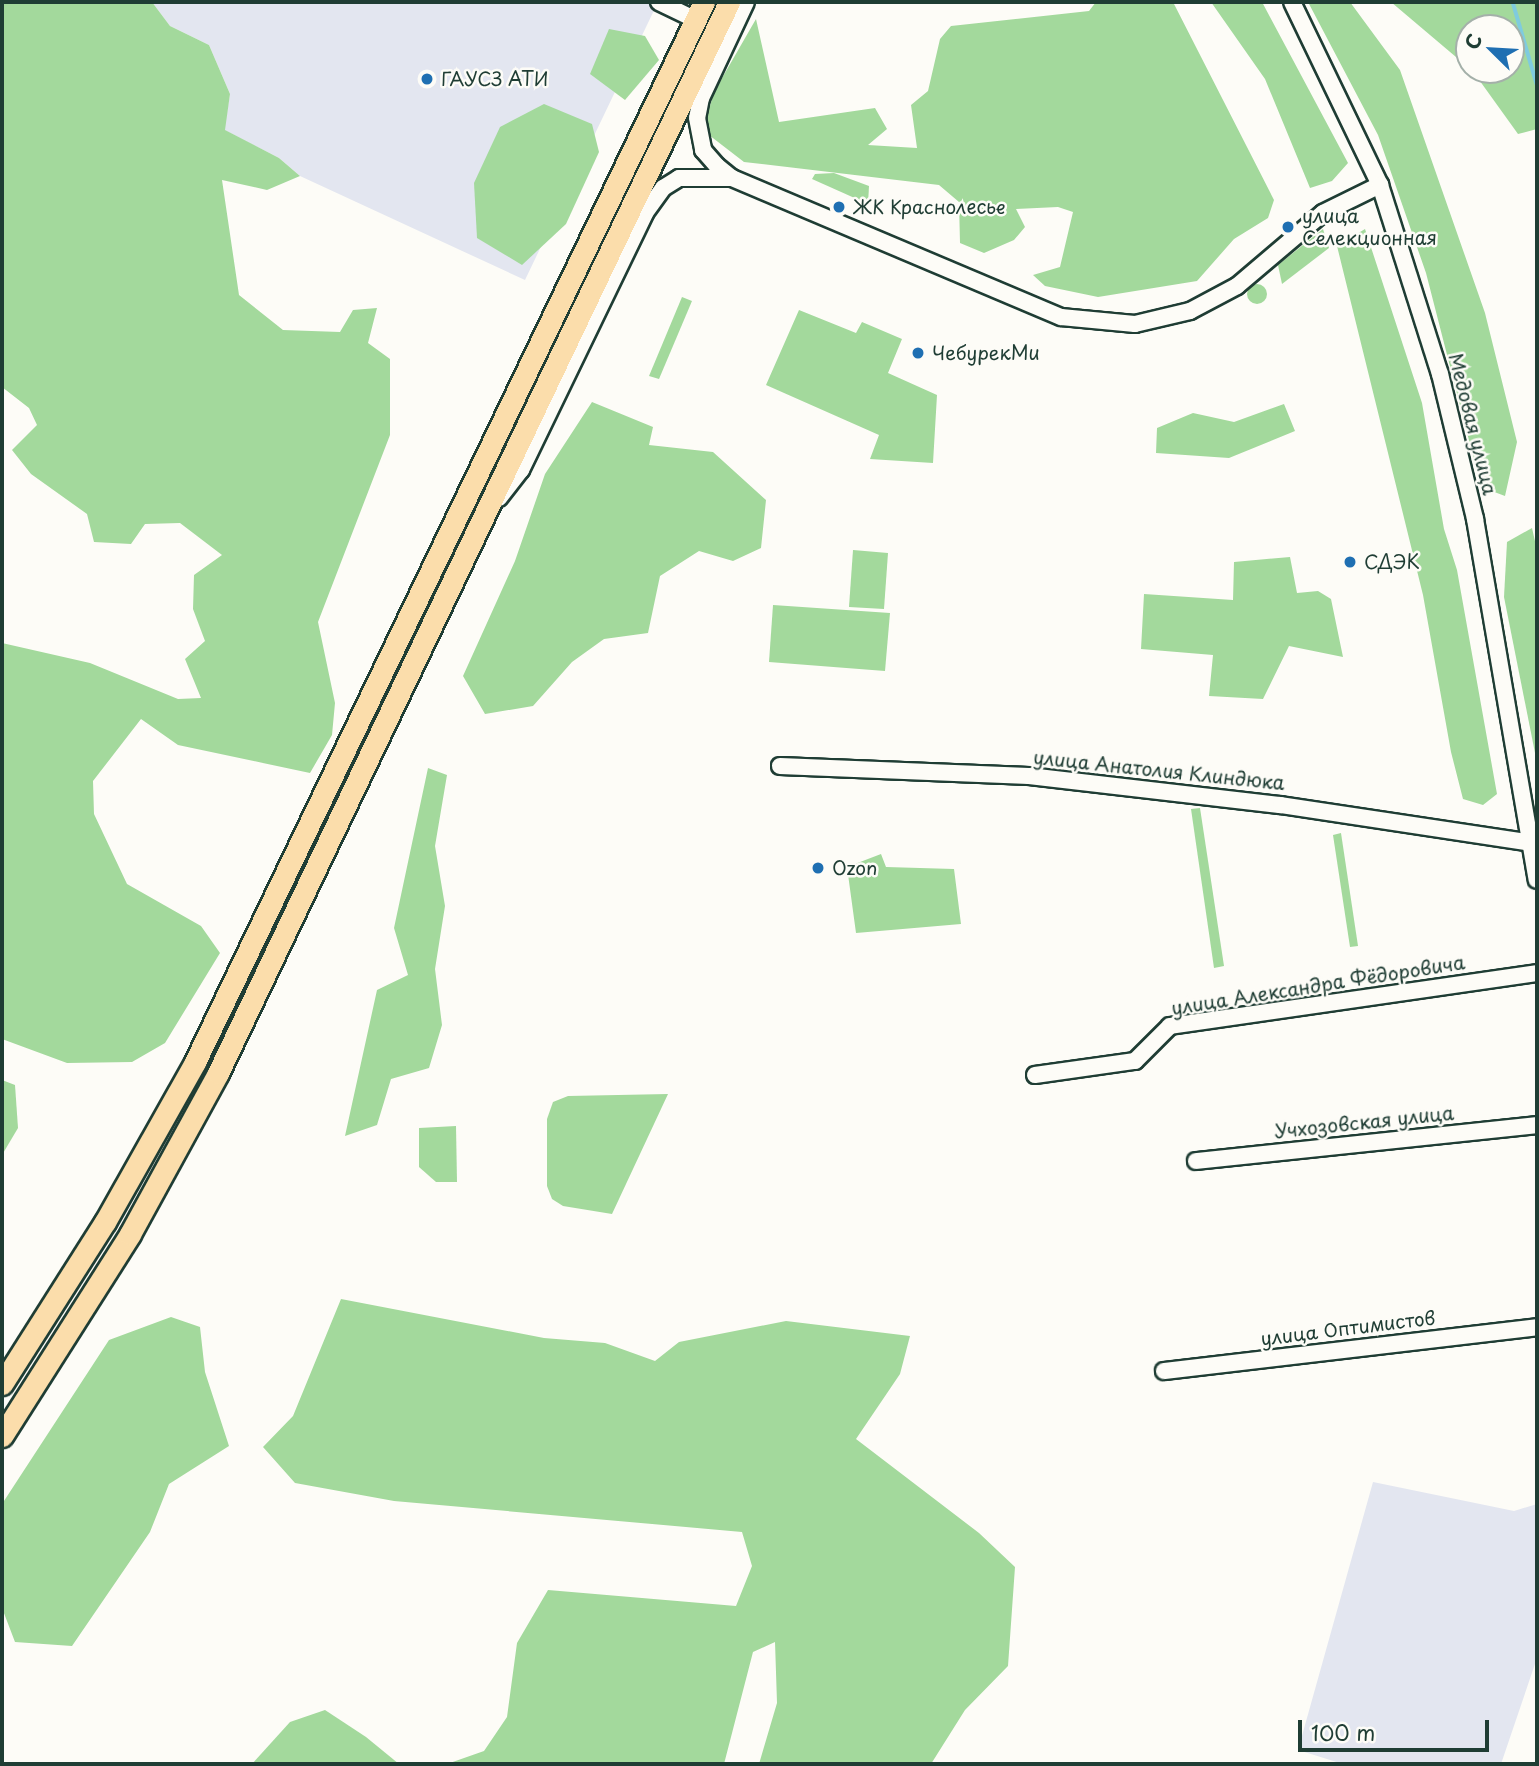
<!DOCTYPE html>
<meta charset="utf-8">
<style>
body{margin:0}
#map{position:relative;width:1539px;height:1766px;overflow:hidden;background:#fdfcf7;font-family:"Playpen Sans",sans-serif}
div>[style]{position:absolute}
.built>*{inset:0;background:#e3e6f0}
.green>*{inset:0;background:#a3d99c}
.round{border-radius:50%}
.stream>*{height:3.5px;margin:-1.75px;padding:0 1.75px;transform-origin:1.75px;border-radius:1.75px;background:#7fcbde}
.roads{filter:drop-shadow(2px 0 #1f3d34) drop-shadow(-2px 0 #1f3d34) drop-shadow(0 2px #1f3d34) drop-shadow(0 -2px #1f3d34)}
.minor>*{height:16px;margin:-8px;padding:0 8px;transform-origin:8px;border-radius:8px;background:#fdfcf7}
.major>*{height:21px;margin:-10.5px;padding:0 10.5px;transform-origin:10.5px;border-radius:10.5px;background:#fbddab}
.dots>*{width:19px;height:19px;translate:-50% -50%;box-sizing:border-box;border:4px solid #fdfcf7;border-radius:50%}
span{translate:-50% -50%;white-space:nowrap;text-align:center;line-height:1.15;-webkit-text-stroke:5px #fdfcf7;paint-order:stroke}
.poi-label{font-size:19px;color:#1f3d34}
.left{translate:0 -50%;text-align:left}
.street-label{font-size:19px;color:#1f3d34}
.frame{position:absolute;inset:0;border:4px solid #1f3d34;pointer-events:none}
.north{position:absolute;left:1455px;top:14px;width:70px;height:70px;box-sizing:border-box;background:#fdfcf7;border:2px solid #a4b0a9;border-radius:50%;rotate:294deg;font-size:19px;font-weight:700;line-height:28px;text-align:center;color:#1f3d34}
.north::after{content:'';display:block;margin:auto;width:24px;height:32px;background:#1f6fb2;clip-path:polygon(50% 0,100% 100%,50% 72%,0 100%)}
.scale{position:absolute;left:1298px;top:1720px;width:191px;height:32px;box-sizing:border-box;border:4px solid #1f3d34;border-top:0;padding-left:9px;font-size:21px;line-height:24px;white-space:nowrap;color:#1f3d34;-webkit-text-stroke:5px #fdfcf7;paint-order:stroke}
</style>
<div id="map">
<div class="built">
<div style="clip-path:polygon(152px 2px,658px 2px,525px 280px,300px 176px,279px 158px,224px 130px,230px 94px,209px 45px,170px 26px)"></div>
<div style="clip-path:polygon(1373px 1482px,1514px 1511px,1537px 1504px,1537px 1658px,1501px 1764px,1343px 1764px,1298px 1750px)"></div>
</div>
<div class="green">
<div style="clip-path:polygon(2px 2px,152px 2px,170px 26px,209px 45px,230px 94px,225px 130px,279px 158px,300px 176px,267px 190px,222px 180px,239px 295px,283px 330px,340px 332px,353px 310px,377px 308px,368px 343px,390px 359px,390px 435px,318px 622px,335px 703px,332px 735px,310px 773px,178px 745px,141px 719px,93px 781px,94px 814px,127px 884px,201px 926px,220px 953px,165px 1043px,132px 1062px,67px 1063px,2px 1039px,2px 643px,90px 663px,178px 699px,201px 698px,185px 659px,205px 641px,193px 609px,194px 575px,222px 555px,180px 523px,145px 524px,131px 544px,94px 542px,87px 514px,31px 474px,12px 450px,37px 425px,29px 408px,2px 387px)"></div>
<div style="clip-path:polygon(1096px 2px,1173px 2px,1274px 200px,1268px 218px,1234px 239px,1197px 281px,1098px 297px,1045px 286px,1033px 275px,1060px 267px,1073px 212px,1058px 207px,1016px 209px,1025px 227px,1014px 240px,984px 253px,960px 243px,959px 202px,939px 185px,744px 162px,709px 135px,707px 116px,714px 92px,756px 19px,779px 122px,875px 108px,887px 129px,868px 145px,917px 148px,911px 105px,928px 91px,940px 39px,951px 26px,1089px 11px)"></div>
<div style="clip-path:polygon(1211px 2px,1262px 2px,1348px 163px,1332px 181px,1310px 188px,1265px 79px)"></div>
<div style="clip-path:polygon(1308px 2px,1350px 2px,1400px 70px,1485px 313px,1517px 442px,1505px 496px,1481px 487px,1426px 273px,1378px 135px)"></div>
<div style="clip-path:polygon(1391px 2px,1537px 2px,1537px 129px,1518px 134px,1472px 70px,1511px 70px,1511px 28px,1469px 28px,1469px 68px)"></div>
<div style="clip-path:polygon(609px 29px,645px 36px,659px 60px,625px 100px,590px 74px)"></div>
<div style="clip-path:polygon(544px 104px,592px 124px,599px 152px,566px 224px,522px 265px,477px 238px,474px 183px,500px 127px)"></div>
<div style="clip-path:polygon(834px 173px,869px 186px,868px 204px,812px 179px,815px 174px)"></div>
<div style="clip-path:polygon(1323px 229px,1329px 248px,1282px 284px,1278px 265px)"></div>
<div style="clip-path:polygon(1365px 229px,1422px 403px,1444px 529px,1457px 570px,1497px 794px,1483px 805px,1463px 799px,1451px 752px,1423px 595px,1337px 246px)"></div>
<div class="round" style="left:1247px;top:284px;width:20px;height:20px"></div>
<div style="clip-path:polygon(682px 297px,692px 301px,659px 379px,649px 376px)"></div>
<div style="clip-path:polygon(799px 310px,856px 333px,862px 322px,902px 339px,888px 373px,937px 395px,933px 463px,870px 459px,879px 435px,766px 385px)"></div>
<div style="clip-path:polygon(592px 402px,653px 427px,649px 445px,713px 452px,766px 500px,761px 548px,733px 561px,699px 551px,660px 576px,648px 633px,604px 639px,572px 662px,533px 706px,485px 714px,463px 676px,515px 561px,545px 474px)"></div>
<div style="clip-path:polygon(1284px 404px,1295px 431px,1229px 458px,1156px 453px,1157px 428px,1193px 413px,1234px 422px)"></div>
<div style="clip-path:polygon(1532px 528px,1537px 550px,1537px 763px,1504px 597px,1507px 542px)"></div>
<div style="clip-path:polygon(853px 550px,888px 553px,884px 609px,849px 607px)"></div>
<div style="clip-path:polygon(1290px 557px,1297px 593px,1318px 591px,1331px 599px,1343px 657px,1289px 646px,1263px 699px,1209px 696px,1213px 655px,1141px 649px,1144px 594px,1233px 600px,1234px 562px)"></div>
<div style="clip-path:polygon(773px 605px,890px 613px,885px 671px,769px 662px)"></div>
<div style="clip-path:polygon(428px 768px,447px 775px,435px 846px,445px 906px,435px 969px,442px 1025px,429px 1068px,391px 1079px,377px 1125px,345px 1136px,377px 990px,408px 975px,394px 928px)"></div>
<div style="clip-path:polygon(1200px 808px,1224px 966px,1214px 968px,1191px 809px)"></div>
<div style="clip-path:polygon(1341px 833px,1358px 946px,1350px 947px,1333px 835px)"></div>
<div style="clip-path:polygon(881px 854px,886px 867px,954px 869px,961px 924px,856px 933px,847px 867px)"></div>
<div style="clip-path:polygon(2px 1080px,15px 1085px,18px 1128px,2px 1155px)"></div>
<div style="clip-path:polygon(668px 1094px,612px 1214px,563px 1206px,552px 1199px,547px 1186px,547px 1119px,553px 1102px,568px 1096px)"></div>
<div style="clip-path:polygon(456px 1126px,457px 1182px,436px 1182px,419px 1167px,419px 1128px)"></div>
<div style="clip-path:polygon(341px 1299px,544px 1338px,605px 1343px,655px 1361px,679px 1342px,786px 1321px,910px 1336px,900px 1374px,856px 1439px,979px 1533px,1015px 1567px,1008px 1666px,965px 1710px,931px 1764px,759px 1764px,777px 1703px,775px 1642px,753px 1652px,724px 1764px,447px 1764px,484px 1751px,507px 1717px,517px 1643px,548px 1590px,736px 1606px,752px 1566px,742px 1532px,394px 1501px,295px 1483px,263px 1447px,293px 1416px)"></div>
<div style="clip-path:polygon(171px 1317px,200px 1327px,205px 1372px,229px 1446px,169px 1484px,150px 1532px,72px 1646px,15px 1642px,2px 1608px,2px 1504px,109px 1340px)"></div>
<div style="clip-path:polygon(325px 1710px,366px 1737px,399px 1764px,252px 1764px,290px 1722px)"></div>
</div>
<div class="stream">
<div style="left:1513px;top:2px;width:85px;rotate:73.7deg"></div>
</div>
<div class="roads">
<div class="minor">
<div style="left:659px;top:2px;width:41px;rotate:25.9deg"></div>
<div style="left:746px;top:2px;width:106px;rotate:115.1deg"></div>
<div style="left:701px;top:98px;width:20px;rotate:101deg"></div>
<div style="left:697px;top:118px;width:33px;rotate:79deg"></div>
<div style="left:703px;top:150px;width:21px;rotate:49deg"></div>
<div style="left:717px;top:166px;width:19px;rotate:39deg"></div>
<div style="left:732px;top:178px;width:357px;rotate:22.9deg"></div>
<div style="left:1061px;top:317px;width:74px;rotate:5.4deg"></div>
<div style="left:1135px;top:324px;width:57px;rotate:-13.3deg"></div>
<div style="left:1190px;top:311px;width:53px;rotate:-28deg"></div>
<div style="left:1237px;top:286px;width:113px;rotate:-40.3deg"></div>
<div style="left:1323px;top:213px;width:64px;rotate:-26.2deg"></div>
<div style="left:1292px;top:2px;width:203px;rotate:64.3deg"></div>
<div style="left:1380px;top:185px;width:198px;rotate:72.4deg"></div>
<div style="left:1440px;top:374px;width:149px;rotate:76.4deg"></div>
<div style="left:1475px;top:519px;width:366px;rotate:80.3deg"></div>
<div style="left:499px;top:498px;width:36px;rotate:-52deg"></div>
<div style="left:521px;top:470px;width:285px;rotate:-64.2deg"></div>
<div style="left:645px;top:213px;width:31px;rotate:-54deg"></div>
<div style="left:663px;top:188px;width:19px;rotate:-32deg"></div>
<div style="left:679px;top:178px;width:53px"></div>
<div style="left:780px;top:766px;width:249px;rotate:2.3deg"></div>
<div style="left:1029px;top:776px;width:254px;rotate:6.6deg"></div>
<div style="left:1281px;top:805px;width:253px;rotate:8.6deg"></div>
<div style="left:1035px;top:1075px;width:101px;rotate:-8deg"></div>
<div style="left:1135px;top:1061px;width:49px;rotate:-45deg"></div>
<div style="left:1170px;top:1026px;width:371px;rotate:-8.2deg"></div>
<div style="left:1196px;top:1161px;width:343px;rotate:-6deg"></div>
<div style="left:1164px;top:1371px;width:376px;rotate:-6.7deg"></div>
</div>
<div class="major">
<div style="left:2px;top:1384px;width:192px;rotate:-57.6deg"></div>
<div style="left:105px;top:1222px;width:184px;rotate:-60.6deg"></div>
<div style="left:195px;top:1062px;width:1176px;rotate:-64.35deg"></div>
<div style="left:2px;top:1436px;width:239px;rotate:-57.6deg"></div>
<div style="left:130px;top:1234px;width:183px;rotate:-61.3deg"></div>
<div style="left:218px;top:1073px;width:1187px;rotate:-64.49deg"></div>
</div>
</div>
<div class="dots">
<div style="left:427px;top:79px;background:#1f6fb2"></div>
<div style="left:839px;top:207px;background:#1f6fb2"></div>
<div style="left:1288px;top:227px;background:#1f6fb2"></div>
<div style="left:918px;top:353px;background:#1f6fb2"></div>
<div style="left:1350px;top:562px;background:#1f6fb2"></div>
<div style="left:818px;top:868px;background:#1f6fb2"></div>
</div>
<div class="poi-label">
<span class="left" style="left:441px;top:79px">ГАУСЗ АТИ</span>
<span class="left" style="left:853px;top:207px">ЖК Краснолесье</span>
<span class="left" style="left:1302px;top:227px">улица<br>Селекционная</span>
<span class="left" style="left:932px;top:353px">ЧебурекМи</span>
<span class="left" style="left:1364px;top:562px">СДЭК</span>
<span class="left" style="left:832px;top:868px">Ozon</span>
</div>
<div class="street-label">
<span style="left:1473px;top:424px;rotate:76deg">Медовая улица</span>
<span style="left:1159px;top:770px;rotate:6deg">улица Анатолия Клиндюка</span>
<span style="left:1318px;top:985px;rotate:-9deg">улица Александра Фёдоровича</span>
<span style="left:1364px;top:1122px;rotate:-6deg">Учхозовская улица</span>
<span style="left:1348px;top:1328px;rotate:-7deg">улица Оптимистов</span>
</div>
<div class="frame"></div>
<div class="north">С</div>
<div class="scale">100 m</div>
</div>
